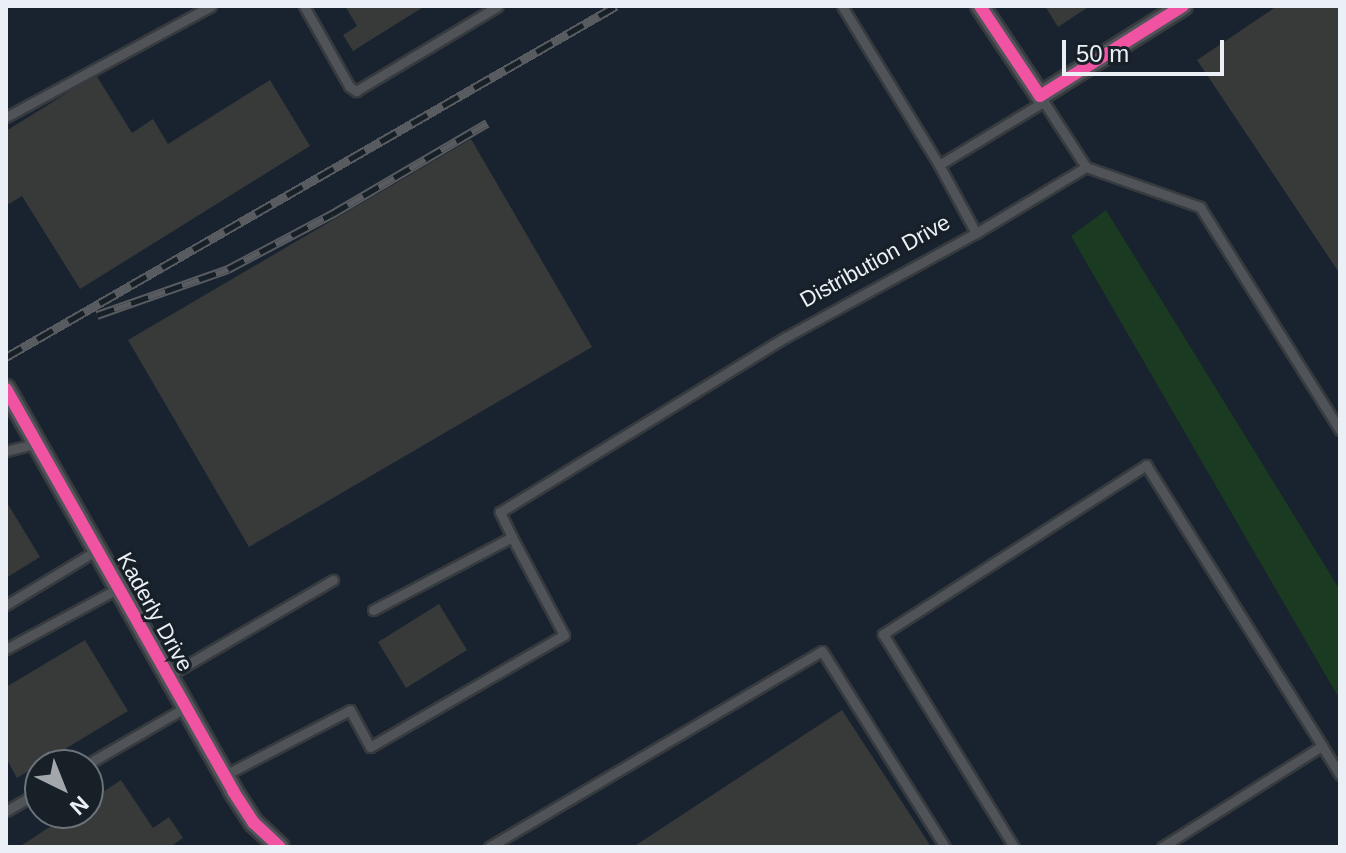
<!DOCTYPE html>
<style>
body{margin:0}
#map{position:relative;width:1346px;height:853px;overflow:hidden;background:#1a1f24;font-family:Arial,sans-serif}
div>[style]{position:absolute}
.built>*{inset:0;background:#18232f}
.green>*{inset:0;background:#1a3b22}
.building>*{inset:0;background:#383939}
.roads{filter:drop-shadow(2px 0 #373b3f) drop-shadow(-2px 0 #373b3f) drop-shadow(0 2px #373b3f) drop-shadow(0 -2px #373b3f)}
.service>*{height:9px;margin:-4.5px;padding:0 4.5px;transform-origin:4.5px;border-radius:4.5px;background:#505458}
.minor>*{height:18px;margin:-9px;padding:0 9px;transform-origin:9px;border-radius:9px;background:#505458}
.rail>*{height:9px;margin-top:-4.5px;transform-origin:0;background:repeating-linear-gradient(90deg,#171f27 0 18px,#585b5f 0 36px);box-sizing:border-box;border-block:2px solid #585b5f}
.cycleway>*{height:12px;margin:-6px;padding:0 6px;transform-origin:6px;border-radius:6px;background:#f153a3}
span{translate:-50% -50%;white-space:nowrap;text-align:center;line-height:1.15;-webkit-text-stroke:6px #171f27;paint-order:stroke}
.street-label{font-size:22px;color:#ebf0f6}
.frame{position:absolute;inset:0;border:8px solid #ebf0f6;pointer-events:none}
.north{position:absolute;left:24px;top:749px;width:80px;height:80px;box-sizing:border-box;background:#171f27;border:2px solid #6c737a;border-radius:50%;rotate:137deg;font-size:22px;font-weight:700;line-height:32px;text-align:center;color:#ebf0f6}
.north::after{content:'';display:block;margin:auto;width:28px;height:36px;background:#a2a7ac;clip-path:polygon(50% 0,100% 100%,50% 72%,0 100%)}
.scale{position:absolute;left:1062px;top:40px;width:162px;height:36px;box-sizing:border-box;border:4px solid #ebf0f6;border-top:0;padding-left:10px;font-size:24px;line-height:28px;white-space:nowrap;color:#ebf0f6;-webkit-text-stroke:6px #171f27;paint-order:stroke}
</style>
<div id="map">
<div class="built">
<div style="clip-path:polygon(evenodd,6px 6px,1340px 6px,1340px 590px,1106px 210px,1072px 236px,1340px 700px,1340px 847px,6px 847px,6px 6px,40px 765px,88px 765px,88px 813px,40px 813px,40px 765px)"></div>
</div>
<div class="green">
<div style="clip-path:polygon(1106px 210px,1340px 590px,1340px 700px,1071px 236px)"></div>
</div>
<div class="building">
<div style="clip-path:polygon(345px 6px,425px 6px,353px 51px,343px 35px,357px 26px)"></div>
<div style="clip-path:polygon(1045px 6px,1090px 6px,1058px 27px)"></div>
<div style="clip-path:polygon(1277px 6px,1340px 6px,1340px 274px,1197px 60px)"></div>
<div style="clip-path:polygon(96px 75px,132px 133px,153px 119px,168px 144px,270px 80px,310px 146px,80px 289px,22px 196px,9px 204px,6px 200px,6px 131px)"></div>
<div style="clip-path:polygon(471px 139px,592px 347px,249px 547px,128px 340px)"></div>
<div style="clip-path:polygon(6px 501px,40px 557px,6px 578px)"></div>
<div style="clip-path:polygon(439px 604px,467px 650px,406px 688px,378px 642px)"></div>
<div style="clip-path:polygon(85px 640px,128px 711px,17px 778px,6px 758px,6px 687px)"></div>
<div style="clip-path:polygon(842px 710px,930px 845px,928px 847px,633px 847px)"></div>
<div style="clip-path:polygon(121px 780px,153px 828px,169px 817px,183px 838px,170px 847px,19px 847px,71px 813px,88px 813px,88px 802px)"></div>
</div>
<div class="roads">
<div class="service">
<div style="left:304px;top:6px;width:92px;rotate:60.6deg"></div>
<div style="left:349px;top:86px;width:9px;rotate:36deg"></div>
<div style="left:356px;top:91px;width:165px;rotate:-30.9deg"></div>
<div style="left:842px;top:6px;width:186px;rotate:58.6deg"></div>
<div style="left:939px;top:165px;width:122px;rotate:-31.2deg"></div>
<div style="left:1042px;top:99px;width:81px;rotate:57.1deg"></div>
<div style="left:6px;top:117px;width:233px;rotate:-28.4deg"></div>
<div style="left:939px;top:165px;width:77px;rotate:61.4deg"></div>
<div style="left:1086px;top:167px;width:121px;rotate:19.3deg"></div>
<div style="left:1200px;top:207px;width:263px;rotate:57.9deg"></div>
<div style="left:6px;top:451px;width:32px;rotate:-14deg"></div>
<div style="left:6px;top:605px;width:106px;rotate:-31.1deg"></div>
<div style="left:373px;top:610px;width:157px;rotate:-27.7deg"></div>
<div style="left:512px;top:537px;width:28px;rotate:-116deg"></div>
<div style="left:500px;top:512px;width:335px;rotate:-31.5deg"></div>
<div style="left:786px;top:337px;width:217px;rotate:-28.7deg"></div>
<div style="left:976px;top:233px;width:128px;rotate:-31deg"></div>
<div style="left:6px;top:649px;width:128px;rotate:-28.4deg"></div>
<div style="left:168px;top:676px;width:191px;rotate:-30.2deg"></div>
<div style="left:86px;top:765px;width:116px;rotate:-30.1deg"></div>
<div style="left:225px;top:775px;width:141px;rotate:-27.5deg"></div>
<div style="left:350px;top:710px;width:42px;rotate:61.6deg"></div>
<div style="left:370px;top:747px;width:224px;rotate:-30deg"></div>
<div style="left:564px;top:635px;width:111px;rotate:-118deg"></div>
<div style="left:6px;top:811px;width:39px;rotate:-30deg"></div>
<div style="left:489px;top:847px;width:386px;rotate:-30.5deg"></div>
<div style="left:822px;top:651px;width:231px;rotate:57.9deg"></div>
<div style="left:1014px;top:847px;width:250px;rotate:-121.6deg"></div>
<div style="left:883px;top:634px;width:313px;rotate:-32.7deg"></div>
<div style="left:1146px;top:465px;width:332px;rotate:57.9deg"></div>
<div style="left:1162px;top:847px;width:189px;rotate:-32.3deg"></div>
<div style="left:1322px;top:746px;width:34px;rotate:58deg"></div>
</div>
<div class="minor">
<div style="left:980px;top:6px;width:108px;rotate:56.3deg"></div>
<div style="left:1040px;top:96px;width:169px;rotate:-32.2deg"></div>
<div style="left:6px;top:389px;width:462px;rotate:60.5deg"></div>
<div style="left:233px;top:791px;width:38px;rotate:57deg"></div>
<div style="left:254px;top:823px;width:35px;rotate:43deg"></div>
</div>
</div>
<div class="rail">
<div style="left:97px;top:315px;width:139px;rotate:-19.3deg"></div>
<div style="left:228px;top:269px;width:118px;rotate:-27.9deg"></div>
<div style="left:332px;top:214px;width:180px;rotate:-30.4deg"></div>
<div style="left:6px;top:357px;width:704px;rotate:-29.92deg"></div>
</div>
<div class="cycleway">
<div style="left:980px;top:6px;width:108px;rotate:56.3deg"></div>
<div style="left:1040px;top:96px;width:169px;rotate:-32.2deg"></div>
<div style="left:6px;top:389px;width:462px;rotate:60.5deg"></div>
<div style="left:233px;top:791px;width:38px;rotate:57deg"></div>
<div style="left:254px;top:823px;width:35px;rotate:43deg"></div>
</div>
<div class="street-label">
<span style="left:875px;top:261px;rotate:-29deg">Distribution Drive</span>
<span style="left:155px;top:612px;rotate:61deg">Kaderly Drive</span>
</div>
<div class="frame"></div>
<div class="north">N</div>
<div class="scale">50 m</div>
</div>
